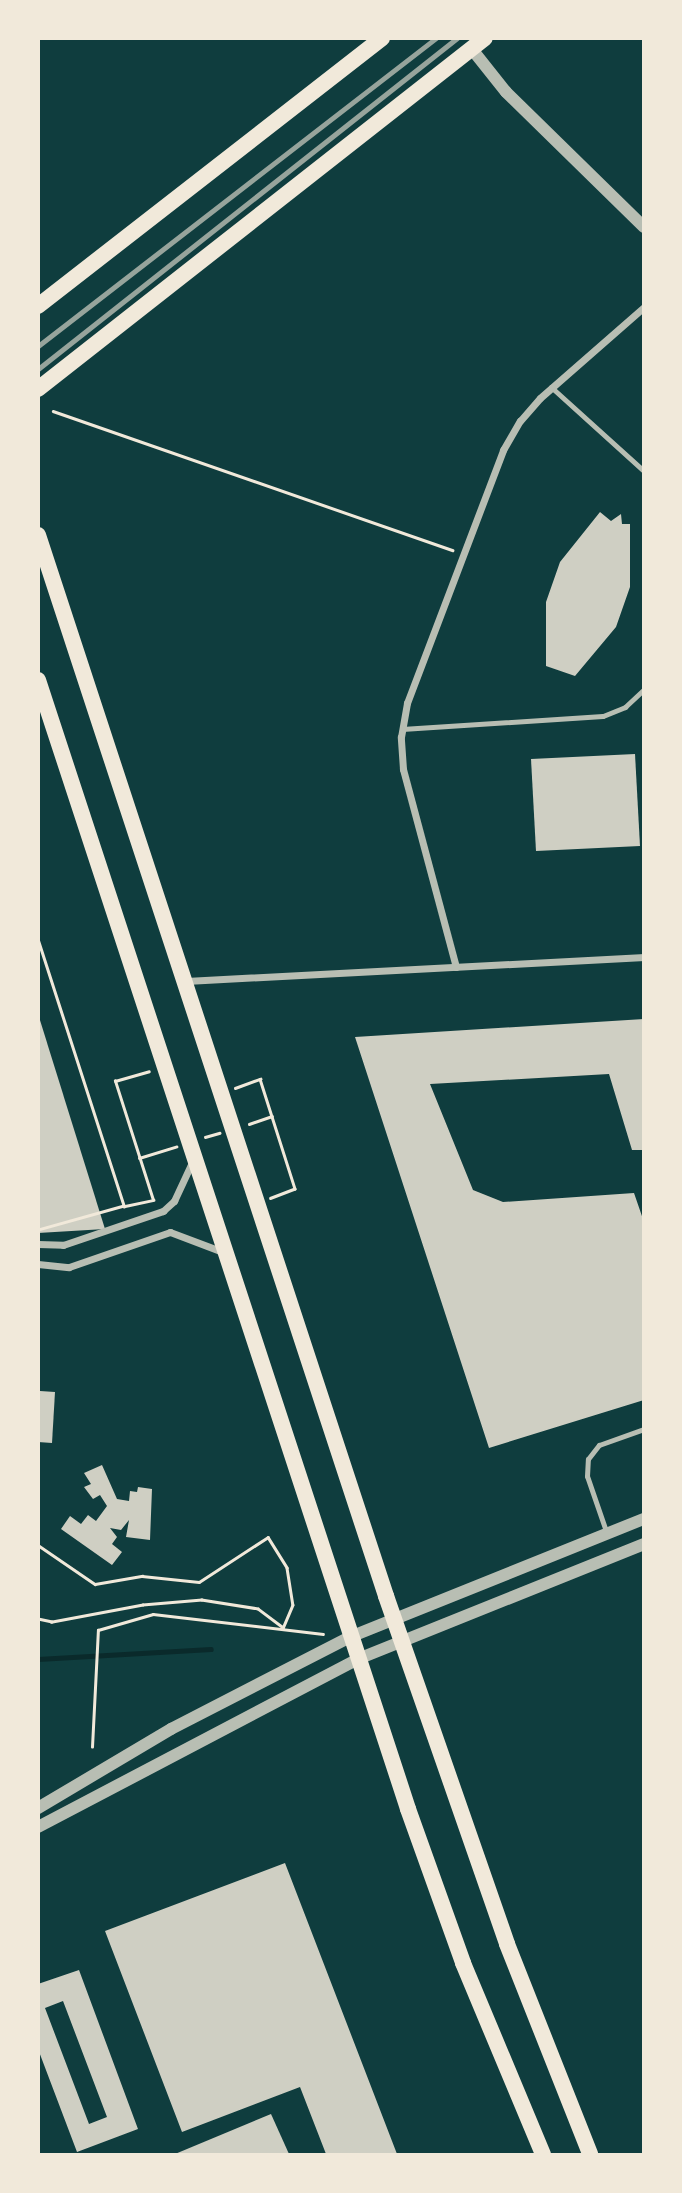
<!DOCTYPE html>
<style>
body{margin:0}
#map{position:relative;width:682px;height:2193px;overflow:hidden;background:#0f3d3e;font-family:Georgia,serif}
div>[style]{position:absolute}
.stream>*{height:5px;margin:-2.5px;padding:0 2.5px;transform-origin:2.5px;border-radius:2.5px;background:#0a2a2b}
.building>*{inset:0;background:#cfcfc3}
.path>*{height:2.5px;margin:-1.25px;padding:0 1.25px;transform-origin:1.25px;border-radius:1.25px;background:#f1e9da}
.service>*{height:5px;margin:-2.5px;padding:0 2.5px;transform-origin:2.5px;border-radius:2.5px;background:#b8beb3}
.minor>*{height:7px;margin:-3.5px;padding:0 3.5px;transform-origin:3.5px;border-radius:3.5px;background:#b8beb3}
.tertiary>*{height:12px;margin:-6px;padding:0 6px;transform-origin:6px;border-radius:6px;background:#b8beb3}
.primary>*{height:16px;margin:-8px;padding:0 8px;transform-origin:8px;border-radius:8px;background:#f1e9da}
.rail>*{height:5px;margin:-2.5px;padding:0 2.5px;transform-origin:2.5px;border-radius:2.5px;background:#97a49c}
span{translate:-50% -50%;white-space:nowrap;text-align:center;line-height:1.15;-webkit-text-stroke:7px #f1e9da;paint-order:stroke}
.frame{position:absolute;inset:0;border:40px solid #f1e9da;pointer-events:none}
</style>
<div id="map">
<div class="stream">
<div style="left:38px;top:1659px;width:173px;rotate:-3.3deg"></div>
</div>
<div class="building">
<div style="clip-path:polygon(600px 512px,611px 521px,621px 514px,622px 524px,630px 524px,630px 587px,616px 627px,575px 676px,546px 666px,546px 602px,560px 562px)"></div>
<div style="clip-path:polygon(635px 754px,640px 846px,536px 851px,531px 759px)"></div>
<div style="clip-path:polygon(38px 1017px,39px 1017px,105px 1229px,38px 1233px)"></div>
<div style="clip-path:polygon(644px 1019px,644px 1150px,632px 1150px,609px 1074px,430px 1084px,473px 1190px,503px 1202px,634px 1193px,644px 1222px,644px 1400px,489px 1448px,355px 1037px)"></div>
<div style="clip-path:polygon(40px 1391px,55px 1392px,52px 1443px,38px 1442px)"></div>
<div style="clip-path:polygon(102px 1465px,117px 1499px,129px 1501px,130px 1491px,137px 1492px,138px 1487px,152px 1489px,150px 1540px,126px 1537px,129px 1520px,121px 1530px,110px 1528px,117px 1537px,112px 1544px,122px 1552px,112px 1565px,61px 1529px,70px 1516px,81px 1524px,88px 1515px,96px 1521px,107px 1506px,100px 1495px,93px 1499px,84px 1487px,91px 1484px,84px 1473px)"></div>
<div style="clip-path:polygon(285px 1863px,397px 2154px,326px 2154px,300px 2087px,182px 2132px,105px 1931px)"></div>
<div style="clip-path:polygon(evenodd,79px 1970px,138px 2129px,77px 2152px,38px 2049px,38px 1984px,79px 1970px,63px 2001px,107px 2117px,89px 2124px,45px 2008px,63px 2001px)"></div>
<div style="clip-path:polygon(271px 2114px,289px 2154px,175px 2154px)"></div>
</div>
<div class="path">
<div style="left:53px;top:411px;width:423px;rotate:19.2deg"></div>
<div style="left:38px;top:939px;width:281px;rotate:72.1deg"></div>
<div style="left:124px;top:1206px;width:89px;rotate:164.4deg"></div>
<div style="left:235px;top:1088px;width:27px;rotate:-20deg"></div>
<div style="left:260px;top:1079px;width:115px;rotate:72.3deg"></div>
<div style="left:295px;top:1189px;width:26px;rotate:159deg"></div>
<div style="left:249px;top:1124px;width:24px;rotate:-19deg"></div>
<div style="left:205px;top:1137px;width:15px;rotate:-16deg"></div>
<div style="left:139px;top:1158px;width:39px;rotate:-17deg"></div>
<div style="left:125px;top:1206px;width:29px;rotate:-12deg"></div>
<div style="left:153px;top:1200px;width:125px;rotate:-107.7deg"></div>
<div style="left:115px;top:1081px;width:35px;rotate:-16deg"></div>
<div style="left:38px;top:1545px;width:69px;rotate:34.4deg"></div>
<div style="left:95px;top:1584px;width:48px;rotate:-9.7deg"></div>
<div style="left:142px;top:1576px;width:57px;rotate:6deg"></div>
<div style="left:199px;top:1582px;width:82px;rotate:-33.1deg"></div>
<div style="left:268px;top:1537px;width:36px;rotate:58deg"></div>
<div style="left:287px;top:1568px;width:37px;rotate:81deg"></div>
<div style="left:293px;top:1605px;width:25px;rotate:113deg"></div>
<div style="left:283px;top:1628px;width:31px;rotate:-143deg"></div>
<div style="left:258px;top:1609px;width:57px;rotate:-170.9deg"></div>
<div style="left:202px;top:1600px;width:59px;rotate:175.2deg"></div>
<div style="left:143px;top:1605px;width:93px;rotate:169.4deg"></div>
<div style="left:52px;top:1622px;width:14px;rotate:-168deg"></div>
<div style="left:92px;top:1747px;width:117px;rotate:-87.1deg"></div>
<div style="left:98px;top:1630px;width:57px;rotate:-16.2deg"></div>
<div style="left:153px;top:1614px;width:171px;rotate:6.7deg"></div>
</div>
<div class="service">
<div style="left:551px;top:387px;width:125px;rotate:42.1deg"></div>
<div style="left:402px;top:729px;width:201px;rotate:-3.7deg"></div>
<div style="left:603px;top:716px;width:24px;rotate:-22deg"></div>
<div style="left:625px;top:707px;width:26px;rotate:-43deg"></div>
<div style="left:607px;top:1534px;width:61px;rotate:-109deg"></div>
<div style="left:587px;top:1476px;width:17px;rotate:-87deg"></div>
<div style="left:588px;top:1459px;width:18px;rotate:-52deg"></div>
<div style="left:599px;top:1445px;width:48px;rotate:-19.6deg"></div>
</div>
<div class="minor">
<div style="left:456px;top:967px;width:205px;rotate:-105deg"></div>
<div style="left:403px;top:769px;width:32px;rotate:-94deg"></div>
<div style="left:401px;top:737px;width:35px;rotate:-80deg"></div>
<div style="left:407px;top:703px;width:271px;rotate:-69.2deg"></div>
<div style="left:503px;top:450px;width:34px;rotate:-60deg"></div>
<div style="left:520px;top:421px;width:30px;rotate:-49deg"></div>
<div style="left:540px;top:398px;width:138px;rotate:-41.2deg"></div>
<div style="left:186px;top:981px;width:459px;rotate:-3deg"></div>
<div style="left:38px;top:1244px;width:25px;rotate:2deg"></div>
<div style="left:63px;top:1245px;width:106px;rotate:-18.8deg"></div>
<div style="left:163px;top:1211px;width:15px;rotate:-42deg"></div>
<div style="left:174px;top:1201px;width:45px;rotate:-65.1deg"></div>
<div style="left:38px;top:1264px;width:31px;rotate:6deg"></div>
<div style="left:69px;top:1267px;width:107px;rotate:-19.1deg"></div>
<div style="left:170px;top:1232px;width:57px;rotate:20.7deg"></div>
</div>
<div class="tertiary">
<div style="left:471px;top:48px;width:56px;rotate:51.5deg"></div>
<div style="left:506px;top:92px;width:193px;rotate:44.4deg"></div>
<div style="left:38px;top:1808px;width:155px;rotate:-30.7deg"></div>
<div style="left:171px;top:1729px;width:201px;rotate:-27.2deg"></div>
<div style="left:350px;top:1637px;width:317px;rotate:-21.9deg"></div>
<div style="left:38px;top:1827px;width:361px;rotate:-27.7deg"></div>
<div style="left:358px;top:1659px;width:308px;rotate:-21.9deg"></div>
</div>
<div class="primary">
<div style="left:38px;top:306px;width:436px;rotate:-37.9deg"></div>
<div style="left:38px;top:389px;width:568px;rotate:-38.14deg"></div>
<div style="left:38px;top:535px;width:1117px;rotate:71.84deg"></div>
<div style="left:386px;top:1596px;width:368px;rotate:70.8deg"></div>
<div style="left:507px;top:1944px;width:226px;rotate:68.4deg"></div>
<div style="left:38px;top:680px;width:1188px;rotate:71.85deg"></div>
<div style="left:408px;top:1809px;width:164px;rotate:70.3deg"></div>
<div style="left:463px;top:1963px;width:207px;rotate:67.3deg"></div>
</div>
<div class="rail">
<div style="left:38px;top:346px;width:503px;rotate:-37.74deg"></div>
<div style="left:38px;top:369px;width:534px;rotate:-38.31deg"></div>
</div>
<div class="frame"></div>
</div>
